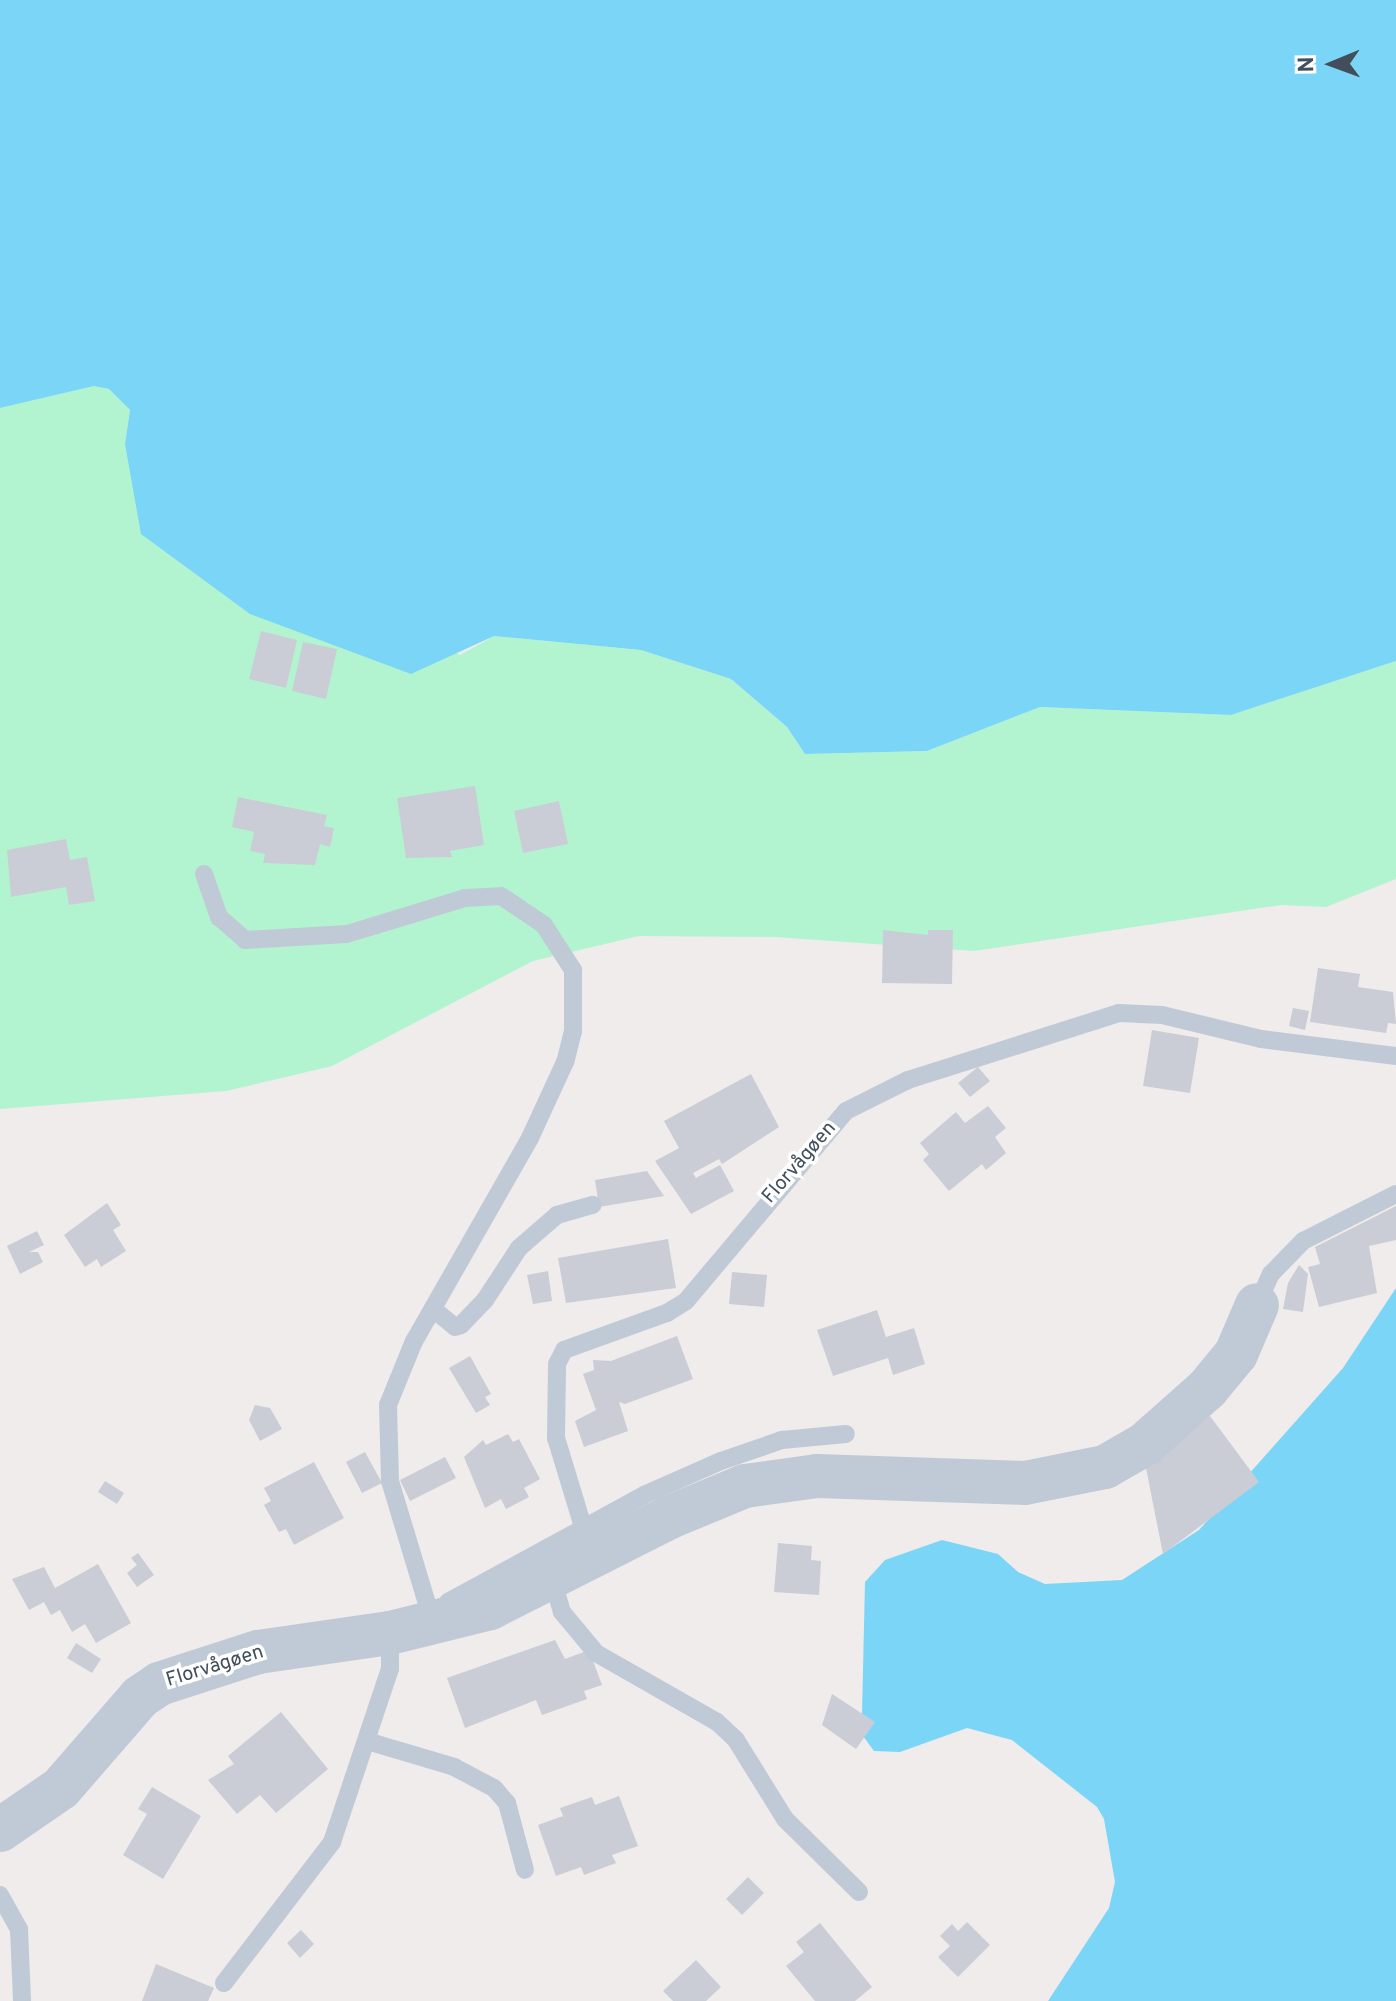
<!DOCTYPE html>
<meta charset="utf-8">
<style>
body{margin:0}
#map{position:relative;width:1396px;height:2001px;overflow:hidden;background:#efeceb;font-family:Overpass,sans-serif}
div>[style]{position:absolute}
.green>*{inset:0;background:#b3f4d0}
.water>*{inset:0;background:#7bd5f6}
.building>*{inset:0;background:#cacdd5}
.service>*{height:18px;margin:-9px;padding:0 9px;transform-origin:9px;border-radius:9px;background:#c0cad6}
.tertiary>*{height:44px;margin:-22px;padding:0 22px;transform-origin:22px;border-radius:22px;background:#c0cad6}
span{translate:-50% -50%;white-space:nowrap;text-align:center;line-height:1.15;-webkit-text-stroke:7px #fff;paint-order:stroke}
.street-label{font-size:20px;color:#424e5b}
.north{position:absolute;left:1292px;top:24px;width:80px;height:80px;-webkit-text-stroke:6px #fff;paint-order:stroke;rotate:269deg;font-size:22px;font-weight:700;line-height:32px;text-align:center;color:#424e5b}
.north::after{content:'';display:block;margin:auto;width:28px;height:36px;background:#424e5b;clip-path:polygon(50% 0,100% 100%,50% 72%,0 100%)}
</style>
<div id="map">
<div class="green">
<div style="clip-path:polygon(94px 386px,109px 389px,130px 410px,125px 444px,460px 655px,494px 636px,641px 650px,731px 679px,787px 727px,805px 754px,927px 751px,1040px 707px,1231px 715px,1396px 661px,1396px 879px,1326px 907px,1281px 905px,974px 951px,775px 937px,639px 936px,533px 961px,332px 1066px,226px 1091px,0 1109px,0 408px)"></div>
</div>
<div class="water">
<div style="clip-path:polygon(0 0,1396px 0,1396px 661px,1231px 715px,1040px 707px,927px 751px,805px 754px,787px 727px,731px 679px,641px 650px,494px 636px,411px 674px,250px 614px,141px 534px,125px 444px,130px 410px,109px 389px,94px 386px,0 408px)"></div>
<div style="clip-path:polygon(1396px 1288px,1396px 2001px,1048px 2001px,1109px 1908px,1115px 1882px,1104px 1819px,1097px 1807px,1012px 1740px,967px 1728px,900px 1752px,874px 1751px,863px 1736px,862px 1713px,865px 1582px,885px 1560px,942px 1540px,998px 1554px,1018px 1572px,1045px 1584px,1122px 1580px,1199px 1530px,1343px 1368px)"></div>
</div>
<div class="building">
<div style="clip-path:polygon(261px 631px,297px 640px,286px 688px,249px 679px)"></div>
<div style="clip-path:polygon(303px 642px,337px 649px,326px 699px,292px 691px)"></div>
<div style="clip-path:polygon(475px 786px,484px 845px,450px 851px,452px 857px,406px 858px,397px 798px)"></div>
<div style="clip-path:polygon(238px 797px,327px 815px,324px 826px,334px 828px,330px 847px,320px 844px,315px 865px,263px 863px,265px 854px,250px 851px,254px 832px,232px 827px)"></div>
<div style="clip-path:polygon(559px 801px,568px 844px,523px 853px,514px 811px)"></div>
<div style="clip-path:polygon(66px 839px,70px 860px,87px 857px,95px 901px,69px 905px,66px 887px,11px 897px,7px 850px)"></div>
<div style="clip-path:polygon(883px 930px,928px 935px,928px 930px,953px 930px,952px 984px,882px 983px)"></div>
<div style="clip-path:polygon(1318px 968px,1360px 974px,1358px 987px,1393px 992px,1396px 1024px,1388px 1023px,1386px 1033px,1310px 1022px)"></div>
<div style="clip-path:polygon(1293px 1008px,1309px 1011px,1305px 1030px,1289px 1026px)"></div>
<div style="clip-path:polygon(1152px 1030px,1199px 1038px,1190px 1093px,1143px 1086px)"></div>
<div style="clip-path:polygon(978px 1067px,990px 1081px,970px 1097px,958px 1083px)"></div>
<div style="clip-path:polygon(751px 1074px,779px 1127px,722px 1164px,719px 1159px,693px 1173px,696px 1178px,720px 1165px,734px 1191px,691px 1214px,655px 1161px,679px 1148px,664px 1121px)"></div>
<div style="clip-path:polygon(988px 1106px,1006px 1128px,995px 1137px,1006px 1153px,986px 1170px,982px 1164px,949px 1191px,923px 1160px,929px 1154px,920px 1143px,956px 1112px,965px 1123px)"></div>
<div style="clip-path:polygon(647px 1171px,664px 1196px,599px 1207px,595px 1180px)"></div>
<div style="clip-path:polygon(107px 1203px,121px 1225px,113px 1230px,126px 1251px,101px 1267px,97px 1259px,85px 1267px,64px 1235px)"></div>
<div style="clip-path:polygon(1396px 1206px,1396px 1240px,1369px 1246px,1377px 1293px,1319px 1307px,1308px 1267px,1320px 1264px,1315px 1247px)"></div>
<div style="clip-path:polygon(37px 1231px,44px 1245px,29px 1252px,38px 1252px,43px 1262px,20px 1274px,7px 1246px)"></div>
<div style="clip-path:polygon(668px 1239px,676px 1288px,566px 1303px,558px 1258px)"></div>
<div style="clip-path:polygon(1299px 1265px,1308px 1274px,1303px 1312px,1283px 1309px,1288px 1283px)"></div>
<div style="clip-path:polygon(548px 1271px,552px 1301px,533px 1304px,527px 1275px)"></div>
<div style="clip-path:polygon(732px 1272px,767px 1275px,764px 1307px,729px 1304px)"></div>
<div style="clip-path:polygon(877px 1310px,886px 1337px,914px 1328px,925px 1364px,893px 1375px,888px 1358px,833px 1376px,817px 1330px)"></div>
<div style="clip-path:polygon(677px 1336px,693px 1379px,625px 1404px,619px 1402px,628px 1431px,584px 1447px,575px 1421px,596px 1410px,583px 1374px,594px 1370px,593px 1360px,611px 1361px)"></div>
<div style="clip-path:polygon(470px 1356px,491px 1394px,485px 1397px,490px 1405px,476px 1413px,449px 1368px)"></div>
<div style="clip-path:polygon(255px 1405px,270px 1408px,282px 1429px,260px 1441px,249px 1420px)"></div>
<div style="clip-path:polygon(1210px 1416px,1259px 1482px,1163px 1554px,1145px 1463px)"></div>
<div style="clip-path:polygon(508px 1434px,513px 1442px,519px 1439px,540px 1479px,524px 1488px,529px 1497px,506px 1509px,501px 1499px,485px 1508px,464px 1457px,483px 1440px,486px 1445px)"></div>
<div style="clip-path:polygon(365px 1452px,382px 1483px,362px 1493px,346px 1462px)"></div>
<div style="clip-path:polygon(445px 1457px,456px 1478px,410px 1501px,400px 1480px)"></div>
<div style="clip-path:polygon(314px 1462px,344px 1518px,294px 1545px,286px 1529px,279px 1532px,264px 1505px,271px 1501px,264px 1488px)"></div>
<div style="clip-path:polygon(105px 1481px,124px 1493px,117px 1504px,98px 1492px)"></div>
<div style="clip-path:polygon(778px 1543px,812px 1546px,811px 1560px,821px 1561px,819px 1595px,774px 1592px)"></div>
<div style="clip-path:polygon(138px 1553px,154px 1575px,137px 1587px,127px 1573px,137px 1565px,131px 1558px)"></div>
<div style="clip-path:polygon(98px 1564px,131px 1623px,96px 1643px,85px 1624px,72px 1632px,60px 1610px,51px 1615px,44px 1602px,29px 1610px,12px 1579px,44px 1567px,55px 1588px)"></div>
<div style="clip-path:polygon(555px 1640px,565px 1659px,589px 1650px,602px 1685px,584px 1691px,587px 1699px,542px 1715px,536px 1700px,465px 1728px,447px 1678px)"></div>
<div style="clip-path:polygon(76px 1643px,101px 1659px,92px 1673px,67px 1658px)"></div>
<div style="clip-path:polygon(832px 1694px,875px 1722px,856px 1749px,822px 1725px)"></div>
<div style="clip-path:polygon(281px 1712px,328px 1769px,276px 1813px,260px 1795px,237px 1814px,208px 1780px,234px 1764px,228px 1756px)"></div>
<div style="clip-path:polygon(152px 1787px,201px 1816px,163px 1879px,123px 1855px,147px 1814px,138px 1809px)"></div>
<div style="clip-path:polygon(619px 1796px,638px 1846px,612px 1855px,616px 1863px,584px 1875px,581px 1867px,556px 1876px,538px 1825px,563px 1816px,560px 1808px,592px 1797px,595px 1805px)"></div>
<div style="clip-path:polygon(748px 1877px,764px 1893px,742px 1915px,726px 1899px)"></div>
<div style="clip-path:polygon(967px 1922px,990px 1945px,958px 1977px,938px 1957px,950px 1946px,940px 1936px,952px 1924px,958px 1931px)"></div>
<div style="clip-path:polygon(820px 1923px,872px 1987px,855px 2001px,815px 2001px,786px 1966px,804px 1952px,796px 1942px)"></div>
<div style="clip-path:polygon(301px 1930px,314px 1944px,300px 1958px,287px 1943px)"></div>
<div style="clip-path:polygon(696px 1960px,721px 1987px,706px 2001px,673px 2001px,663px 1991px)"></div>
<div style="clip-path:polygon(156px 1964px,214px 1988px,208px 2001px,142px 2001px)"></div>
</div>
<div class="service">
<div style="left:204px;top:874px;width:46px;rotate:70.8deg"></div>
<div style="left:219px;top:917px;width:35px;rotate:41deg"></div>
<div style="left:245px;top:940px;width:102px;rotate:-3.4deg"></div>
<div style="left:347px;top:934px;width:123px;rotate:-17deg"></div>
<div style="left:465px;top:898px;width:36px;rotate:-3deg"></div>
<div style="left:501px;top:896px;width:52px;rotate:34deg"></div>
<div style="left:544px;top:925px;width:54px;rotate:57.2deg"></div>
<div style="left:573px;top:970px;width:61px;rotate:90deg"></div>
<div style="left:573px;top:1031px;width:32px;rotate:104deg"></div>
<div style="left:565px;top:1062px;width:84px;rotate:114.7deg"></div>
<div style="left:530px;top:1138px;width:234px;rotate:119.7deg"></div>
<div style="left:414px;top:1341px;width:69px;rotate:112.1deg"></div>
<div style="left:388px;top:1405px;width:76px;rotate:88.5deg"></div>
<div style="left:390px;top:1481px;width:148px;rotate:73.2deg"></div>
<div style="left:1257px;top:1305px;width:34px;rotate:-66deg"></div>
<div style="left:1271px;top:1274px;width:46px;rotate:-45.9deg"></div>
<div style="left:1303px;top:1241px;width:104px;rotate:-26.8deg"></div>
<div style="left:433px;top:1309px;width:28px;rotate:39deg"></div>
<div style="left:455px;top:1327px;width:6px;rotate:-18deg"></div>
<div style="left:461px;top:1325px;width:35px;rotate:-46deg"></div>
<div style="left:485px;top:1300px;width:62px;rotate:-56.8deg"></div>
<div style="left:519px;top:1248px;width:50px;rotate:-41deg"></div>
<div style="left:557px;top:1215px;width:37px;rotate:-16deg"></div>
<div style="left:584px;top:1530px;width:96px;rotate:-106.9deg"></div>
<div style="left:556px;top:1438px;width:74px;rotate:-89.2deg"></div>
<div style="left:557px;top:1364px;width:16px;rotate:-63deg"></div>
<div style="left:564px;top:1350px;width:109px;rotate:-19.8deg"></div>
<div style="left:667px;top:1313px;width:22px;rotate:-32deg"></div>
<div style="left:686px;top:1301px;width:248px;rotate:-49.9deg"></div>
<div style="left:846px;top:1111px;width:69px;rotate:-26.6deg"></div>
<div style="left:908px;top:1080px;width:221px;rotate:-17.6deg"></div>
<div style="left:1119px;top:1013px;width:43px;rotate:2.7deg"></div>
<div style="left:1162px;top:1015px;width:102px;rotate:13.6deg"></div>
<div style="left:1261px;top:1039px;width:136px;rotate:7.2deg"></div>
<div style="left:553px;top:1581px;width:32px;rotate:74deg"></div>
<div style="left:562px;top:1612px;width:53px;rotate:50.3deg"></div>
<div style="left:596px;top:1653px;width:139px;rotate:29.7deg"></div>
<div style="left:717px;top:1722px;width:26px;rotate:43deg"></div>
<div style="left:736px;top:1740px;width:93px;rotate:58.2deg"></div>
<div style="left:785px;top:1819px;width:104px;rotate:44.6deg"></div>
<div style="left:448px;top:1602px;width:223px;rotate:-28.6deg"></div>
<div style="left:644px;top:1495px;width:84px;rotate:-23.8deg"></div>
<div style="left:721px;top:1461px;width:65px;rotate:-19deg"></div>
<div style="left:782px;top:1440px;width:64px;rotate:-5.4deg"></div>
<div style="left:367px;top:1741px;width:91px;rotate:16.6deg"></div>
<div style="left:454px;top:1767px;width:45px;rotate:27.7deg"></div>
<div style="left:494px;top:1788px;width:20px;rotate:49deg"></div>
<div style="left:507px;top:1803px;width:69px;rotate:75deg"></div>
<div style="left:0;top:1895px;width:39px;rotate:61deg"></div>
<div style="left:19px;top:1929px;width:72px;rotate:87.6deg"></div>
<div style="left:224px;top:1983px;width:178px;rotate:-52.5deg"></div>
<div style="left:332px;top:1842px;width:182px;rotate:-71.5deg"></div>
<div style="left:390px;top:1669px;width:36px;rotate:-90deg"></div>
</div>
<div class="tertiary">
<div style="left:0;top:1830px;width:74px;rotate:-34.5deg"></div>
<div style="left:61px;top:1788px;width:121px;rotate:-49deg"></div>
<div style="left:140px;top:1697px;width:23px;rotate:-34deg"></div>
<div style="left:159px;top:1684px;width:104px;rotate:-17.9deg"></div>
<div style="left:258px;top:1652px;width:133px;rotate:-8.2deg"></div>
<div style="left:390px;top:1633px;width:103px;rotate:-14deg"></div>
<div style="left:490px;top:1608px;width:202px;rotate:-26.8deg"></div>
<div style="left:670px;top:1517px;width:81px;rotate:-22.5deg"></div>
<div style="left:745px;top:1486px;width:73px;rotate:-7.9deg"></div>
<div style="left:817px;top:1476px;width:208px;rotate:1.9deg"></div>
<div style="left:1025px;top:1483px;width:82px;rotate:-11.3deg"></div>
<div style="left:1105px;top:1467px;width:46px;rotate:-29.9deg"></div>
<div style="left:1145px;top:1444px;width:83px;rotate:-41.6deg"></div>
<div style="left:1207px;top:1389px;width:45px;rotate:-50.4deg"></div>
<div style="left:1236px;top:1354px;width:53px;rotate:-66.8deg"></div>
</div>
<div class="street-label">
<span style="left:800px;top:1163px;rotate:-49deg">Florvågøen</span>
<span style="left:215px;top:1667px;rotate:-17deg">Florvågøen</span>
</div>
<div class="north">N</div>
</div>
